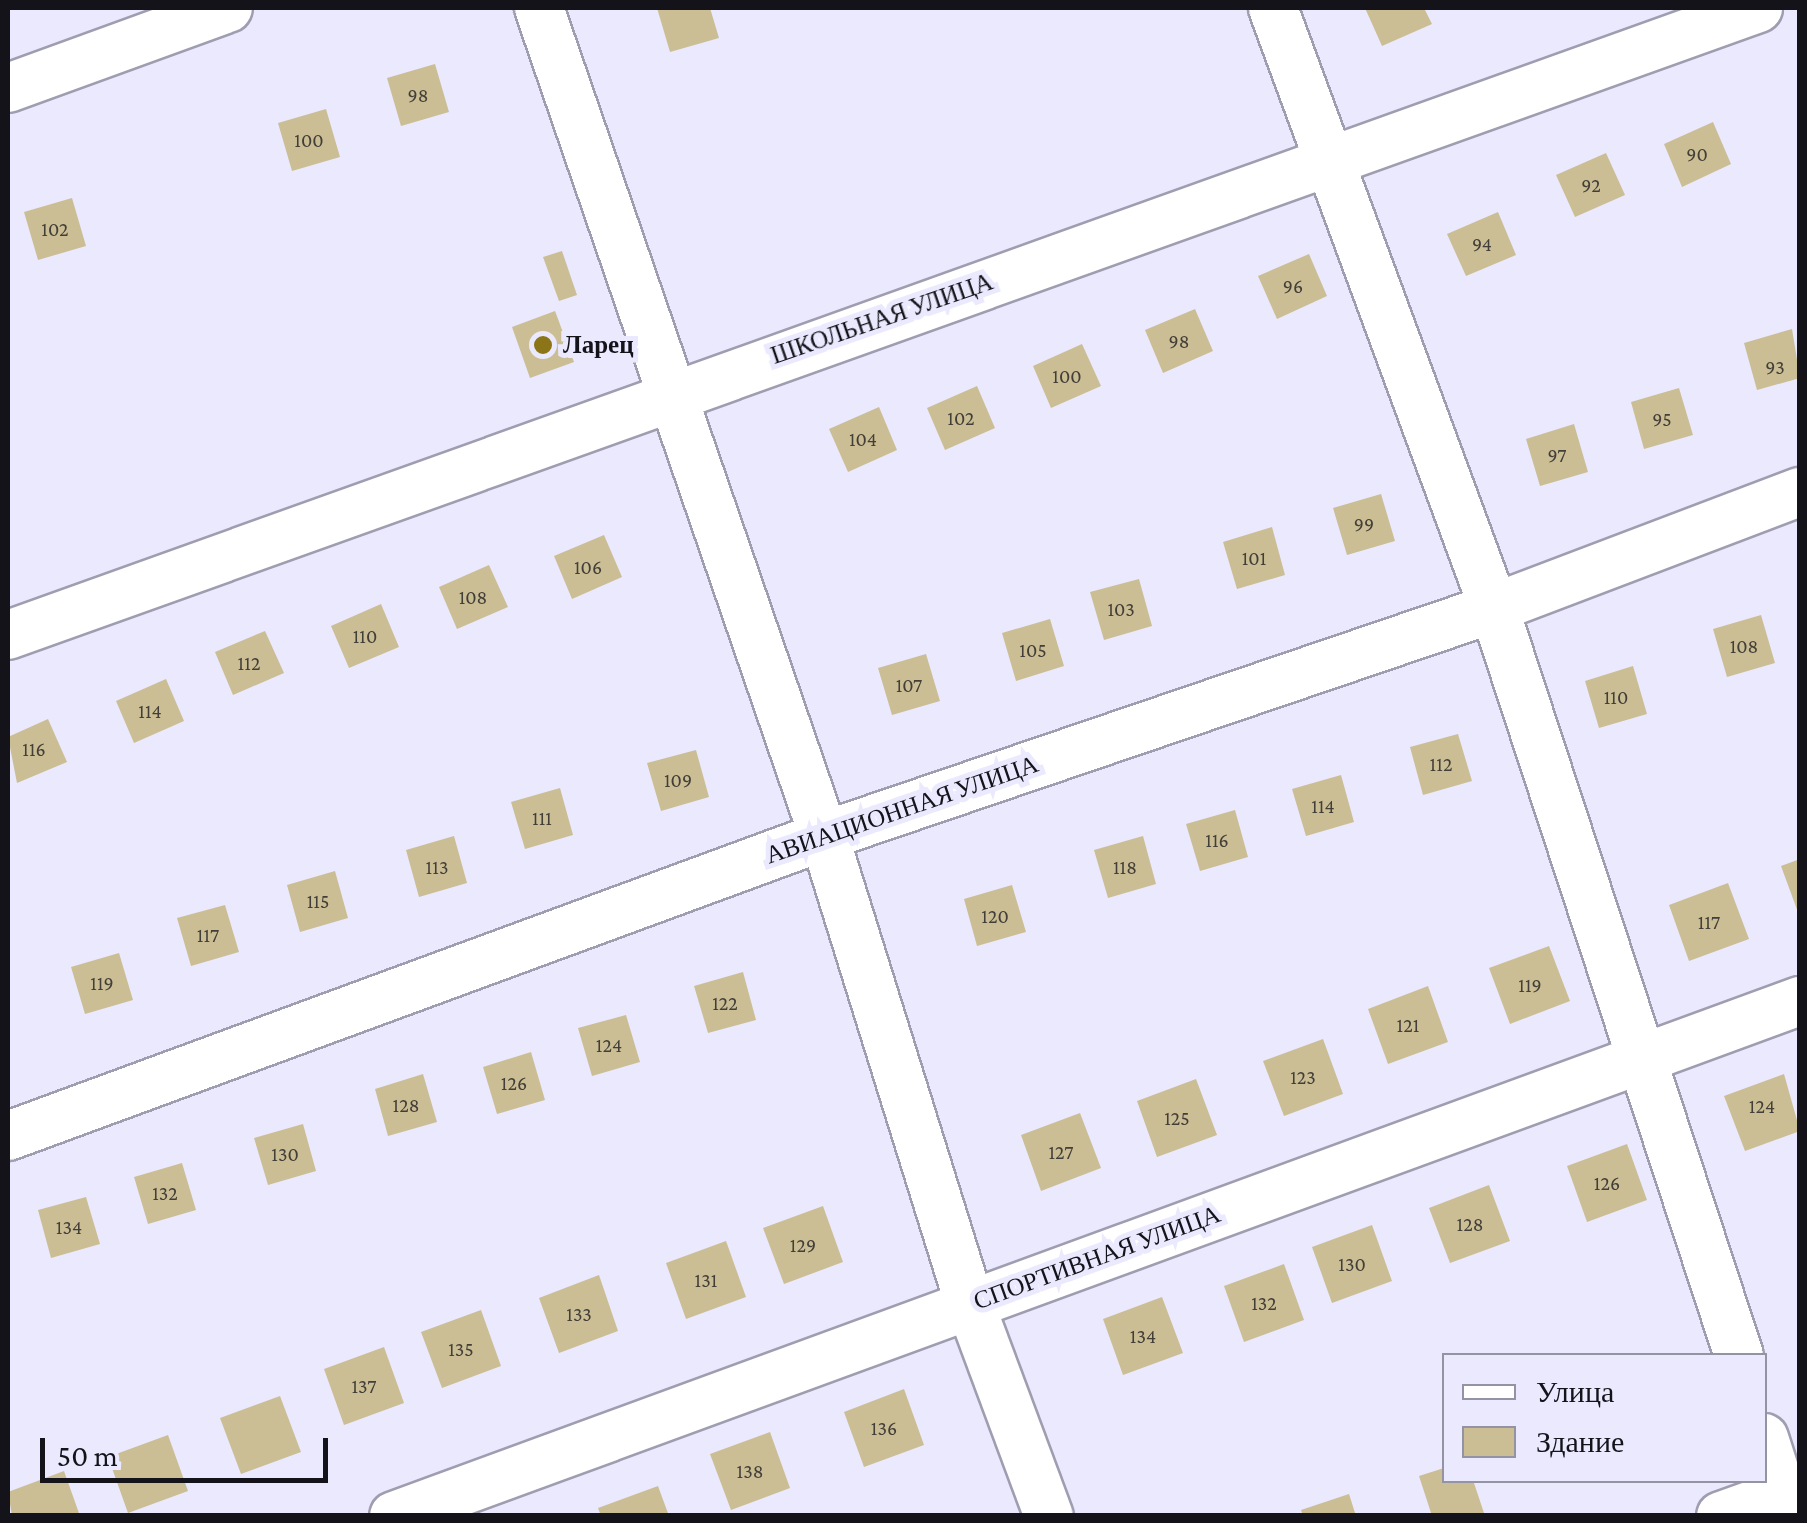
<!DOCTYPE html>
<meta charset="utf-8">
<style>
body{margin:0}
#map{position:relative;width:1807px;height:1523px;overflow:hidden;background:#eae9fe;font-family:"Crimson Pro",serif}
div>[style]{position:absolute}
.building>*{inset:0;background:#cbbe94}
.roads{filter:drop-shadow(2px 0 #9f9db0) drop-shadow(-2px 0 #9f9db0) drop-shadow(0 2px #9f9db0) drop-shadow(0 -2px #9f9db0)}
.minor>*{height:48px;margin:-24px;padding:0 24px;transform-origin:24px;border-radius:24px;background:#fff}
.dots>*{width:28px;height:28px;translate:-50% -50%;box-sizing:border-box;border:5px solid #eae9fe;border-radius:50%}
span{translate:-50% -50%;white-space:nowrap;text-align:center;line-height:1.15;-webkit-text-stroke:10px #eae9fe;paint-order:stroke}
.number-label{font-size:20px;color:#423e38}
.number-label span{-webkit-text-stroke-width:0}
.street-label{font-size:25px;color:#14131a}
.poi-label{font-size:25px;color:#14131a;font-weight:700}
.left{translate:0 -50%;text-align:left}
.frame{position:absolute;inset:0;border:10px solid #14131a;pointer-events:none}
.legend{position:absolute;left:1442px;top:1353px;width:325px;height:130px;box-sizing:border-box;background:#eae9fe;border:2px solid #9493a3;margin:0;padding:12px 18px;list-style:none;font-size:30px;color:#14131a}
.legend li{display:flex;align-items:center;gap:20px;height:50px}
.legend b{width:50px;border:2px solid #9493a3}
.scale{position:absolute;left:40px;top:1438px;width:288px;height:45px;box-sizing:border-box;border:5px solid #14131a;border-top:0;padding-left:12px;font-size:30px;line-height:35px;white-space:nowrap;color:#14131a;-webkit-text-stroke:8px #eae9fe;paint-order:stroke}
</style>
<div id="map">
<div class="building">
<div style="clip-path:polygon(657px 8px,710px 8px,719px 38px,670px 52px)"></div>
<div style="clip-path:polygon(1365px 8px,1424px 8px,1432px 24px,1382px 46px)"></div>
<div style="clip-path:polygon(435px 64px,449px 112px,401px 126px,387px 78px)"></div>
<div style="clip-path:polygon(326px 109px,340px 157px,292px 171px,278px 123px)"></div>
<div style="clip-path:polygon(1713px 122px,1731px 164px,1682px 187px,1664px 144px)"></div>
<div style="clip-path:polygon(1606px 153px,1625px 195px,1575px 217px,1556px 175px)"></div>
<div style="clip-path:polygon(72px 198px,86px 246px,38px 260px,24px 212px)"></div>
<div style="clip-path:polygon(1498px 212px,1516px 255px,1466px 276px,1447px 234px)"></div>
<div style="clip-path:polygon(562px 251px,577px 295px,559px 301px,543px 257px)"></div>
<div style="clip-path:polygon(1309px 254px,1327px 296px,1277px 319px,1258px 276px)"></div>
<div style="clip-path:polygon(1195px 309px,1213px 351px,1163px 373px,1145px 330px)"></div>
<div style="clip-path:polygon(555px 311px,574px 362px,530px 378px,512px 327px)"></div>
<div style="clip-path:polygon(1792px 329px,1800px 378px,1757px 390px,1744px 343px)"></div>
<div style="clip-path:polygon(1082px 344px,1101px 386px,1051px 408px,1033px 366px)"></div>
<div style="clip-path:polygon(977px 386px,995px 428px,945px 450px,927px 408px)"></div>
<div style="clip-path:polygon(1679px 388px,1693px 435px,1644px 449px,1631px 402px)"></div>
<div style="clip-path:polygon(879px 407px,897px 450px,848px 472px,829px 429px)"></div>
<div style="clip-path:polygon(1574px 424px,1588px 472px,1540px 486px,1526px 439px)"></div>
<div style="clip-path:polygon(1381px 494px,1395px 541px,1347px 555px,1333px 508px)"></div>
<div style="clip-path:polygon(1272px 527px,1285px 575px,1237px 589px,1223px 542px)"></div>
<div style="clip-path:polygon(604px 535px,622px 577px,572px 599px,554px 556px)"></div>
<div style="clip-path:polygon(489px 565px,508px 607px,457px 629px,439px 587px)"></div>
<div style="clip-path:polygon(1139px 579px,1152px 626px,1104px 640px,1090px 592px)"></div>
<div style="clip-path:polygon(381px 604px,399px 647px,349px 668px,331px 626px)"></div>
<div style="clip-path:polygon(1761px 615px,1775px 663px,1727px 677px,1713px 629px)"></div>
<div style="clip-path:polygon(1050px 619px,1064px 666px,1016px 681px,1002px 633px)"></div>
<div style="clip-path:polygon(265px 631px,284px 673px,233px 695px,215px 652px)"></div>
<div style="clip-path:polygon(926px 654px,940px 701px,892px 715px,878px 668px)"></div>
<div style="clip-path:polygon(1633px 666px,1647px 714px,1599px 728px,1585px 681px)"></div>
<div style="clip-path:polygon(166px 679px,184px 721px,134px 743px,116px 701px)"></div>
<div style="clip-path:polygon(48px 719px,67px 762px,17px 783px,8px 737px)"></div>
<div style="clip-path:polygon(1458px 734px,1472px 781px,1423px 795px,1410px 747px)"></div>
<div style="clip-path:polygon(696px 750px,709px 797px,661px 811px,647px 763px)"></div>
<div style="clip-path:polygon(1341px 775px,1354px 822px,1306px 836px,1292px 789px)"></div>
<div style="clip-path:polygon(560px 788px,573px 835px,525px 849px,511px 802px)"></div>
<div style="clip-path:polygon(1235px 810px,1248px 857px,1200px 871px,1186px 824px)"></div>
<div style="clip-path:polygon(454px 836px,467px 883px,419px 897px,406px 850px)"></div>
<div style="clip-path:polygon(1143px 836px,1156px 884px,1108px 898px,1094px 850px)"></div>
<div style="clip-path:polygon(1800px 859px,1800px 915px,1799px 915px,1781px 866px)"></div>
<div style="clip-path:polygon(335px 871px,348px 918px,300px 932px,287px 885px)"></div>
<div style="clip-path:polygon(1728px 883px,1749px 939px,1689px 961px,1669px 905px)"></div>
<div style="clip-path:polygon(1012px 885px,1026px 932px,977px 946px,964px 899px)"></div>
<div style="clip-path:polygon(225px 905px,239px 952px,191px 966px,177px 918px)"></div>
<div style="clip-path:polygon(1549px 946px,1570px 1001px,1510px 1024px,1489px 968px)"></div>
<div style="clip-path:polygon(119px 953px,133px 1000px,85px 1014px,71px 967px)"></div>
<div style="clip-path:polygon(743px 972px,756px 1020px,708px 1033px,694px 986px)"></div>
<div style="clip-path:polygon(1428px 986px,1448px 1042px,1388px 1064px,1368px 1009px)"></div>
<div style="clip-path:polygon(626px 1015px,640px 1062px,592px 1076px,578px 1028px)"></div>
<div style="clip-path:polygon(1323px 1039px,1343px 1094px,1284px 1116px,1263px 1061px)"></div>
<div style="clip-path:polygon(531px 1052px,545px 1100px,497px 1114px,483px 1067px)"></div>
<div style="clip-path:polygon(423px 1074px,437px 1122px,388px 1136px,375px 1089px)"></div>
<div style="clip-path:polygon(1784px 1074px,1800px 1131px,1745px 1151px,1724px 1096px)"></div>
<div style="clip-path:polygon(1196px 1079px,1217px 1135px,1157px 1157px,1137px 1101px)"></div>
<div style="clip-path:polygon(1080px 1113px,1101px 1168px,1041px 1191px,1021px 1135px)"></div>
<div style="clip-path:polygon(303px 1124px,316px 1171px,268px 1185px,254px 1138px)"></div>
<div style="clip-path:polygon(1627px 1144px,1647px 1200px,1587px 1222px,1567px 1166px)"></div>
<div style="clip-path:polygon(182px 1163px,196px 1210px,148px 1224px,134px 1177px)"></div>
<div style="clip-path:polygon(1489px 1185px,1510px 1241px,1450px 1263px,1429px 1208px)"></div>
<div style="clip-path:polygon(86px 1197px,100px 1244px,51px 1258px,38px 1210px)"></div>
<div style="clip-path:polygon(823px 1206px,843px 1262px,784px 1284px,763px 1228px)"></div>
<div style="clip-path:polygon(1372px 1225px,1392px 1281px,1332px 1303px,1312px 1247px)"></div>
<div style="clip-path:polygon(726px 1241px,746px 1297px,686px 1319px,666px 1263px)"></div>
<div style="clip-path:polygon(1284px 1264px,1304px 1320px,1244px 1342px,1224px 1286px)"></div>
<div style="clip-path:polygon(599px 1275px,618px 1331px,559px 1353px,539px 1298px)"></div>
<div style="clip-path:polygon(1162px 1297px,1183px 1353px,1123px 1375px,1103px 1319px)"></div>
<div style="clip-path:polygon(481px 1310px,501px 1366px,442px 1388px,421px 1332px)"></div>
<div style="clip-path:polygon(384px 1347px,404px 1403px,344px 1425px,324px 1369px)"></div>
<div style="clip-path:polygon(904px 1389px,924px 1445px,864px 1467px,844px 1412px)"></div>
<div style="clip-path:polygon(280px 1396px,301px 1452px,241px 1474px,220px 1418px)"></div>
<div style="clip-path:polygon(770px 1432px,790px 1488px,731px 1510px,710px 1454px)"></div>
<div style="clip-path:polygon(168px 1435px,188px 1491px,128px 1513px,108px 1457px)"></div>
<div style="clip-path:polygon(1444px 1468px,1444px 1480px,1473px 1480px,1485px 1516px,1432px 1516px,1419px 1476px)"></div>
<div style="clip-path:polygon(64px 1471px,80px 1516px,12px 1516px,8px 1492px)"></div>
<div style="clip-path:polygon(658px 1486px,669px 1516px,601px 1516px,598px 1508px)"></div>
<div style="clip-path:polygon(1349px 1494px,1356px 1516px,1303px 1516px,1301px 1510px)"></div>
</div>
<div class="roads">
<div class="minor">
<div style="left:539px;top:8px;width:876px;rotate:71.01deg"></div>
<div style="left:824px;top:836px;width:490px;rotate:72.7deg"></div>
<div style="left:970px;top:1304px;width:226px;rotate:69.6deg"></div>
<div style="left:1273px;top:8px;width:639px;rotate:69.78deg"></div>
<div style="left:1494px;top:608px;width:787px;rotate:71.86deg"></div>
<div style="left:8px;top:88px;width:234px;rotate:-20deg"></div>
<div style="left:8px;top:635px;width:1859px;rotate:-19.71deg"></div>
<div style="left:8px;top:1136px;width:869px;rotate:-20.19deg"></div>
<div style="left:824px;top:836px;width:708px;rotate:-18.79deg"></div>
<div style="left:1494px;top:608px;width:327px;rotate:-20.8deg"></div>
<div style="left:1764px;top:1438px;width:59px;rotate:72.2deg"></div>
<div style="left:394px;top:1516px;width:1497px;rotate:-20.12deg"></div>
<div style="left:1721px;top:1516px;width:84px;rotate:-19.5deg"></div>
</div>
</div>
<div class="dots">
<div style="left:543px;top:345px;background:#8c7418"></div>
</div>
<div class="number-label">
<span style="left:418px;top:95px">98</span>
<span style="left:309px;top:140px">100</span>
<span style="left:1697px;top:154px">90</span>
<span style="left:1591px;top:185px">92</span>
<span style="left:55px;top:229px">102</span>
<span style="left:1482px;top:244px">94</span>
<span style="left:1293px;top:286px">96</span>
<span style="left:1179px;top:341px">98</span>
<span style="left:1775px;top:367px">93</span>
<span style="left:1067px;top:376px">100</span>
<span style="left:961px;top:418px">102</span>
<span style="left:1662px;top:419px">95</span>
<span style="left:863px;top:439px">104</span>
<span style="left:1557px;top:455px">97</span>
<span style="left:1364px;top:524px">99</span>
<span style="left:1254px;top:558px">101</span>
<span style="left:588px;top:567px">106</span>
<span style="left:473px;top:597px">108</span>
<span style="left:1121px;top:609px">103</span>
<span style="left:365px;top:636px">110</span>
<span style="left:1744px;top:646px">108</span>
<span style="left:1033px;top:650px">105</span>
<span style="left:249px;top:663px">112</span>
<span style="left:909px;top:685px">107</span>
<span style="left:1616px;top:697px">110</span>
<span style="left:150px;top:711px">114</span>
<span style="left:34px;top:749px">116</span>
<span style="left:1441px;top:764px">112</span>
<span style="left:678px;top:780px">109</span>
<span style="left:1323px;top:806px">114</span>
<span style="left:542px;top:818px">111</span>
<span style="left:1217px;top:840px">116</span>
<span style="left:437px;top:867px">113</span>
<span style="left:1125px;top:867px">118</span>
<span style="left:318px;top:901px">115</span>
<span style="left:995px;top:916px">120</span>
<span style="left:1709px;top:922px">117</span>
<span style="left:208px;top:935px">117</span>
<span style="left:102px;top:983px">119</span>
<span style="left:1530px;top:985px">119</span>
<span style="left:725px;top:1003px">122</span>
<span style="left:1408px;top:1025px">121</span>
<span style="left:609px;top:1045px">124</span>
<span style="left:1303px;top:1077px">123</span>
<span style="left:514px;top:1083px">126</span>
<span style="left:406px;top:1105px">128</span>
<span style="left:1762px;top:1106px">124</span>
<span style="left:1177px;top:1118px">125</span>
<span style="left:1061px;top:1152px">127</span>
<span style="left:285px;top:1154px">130</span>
<span style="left:1607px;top:1183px">126</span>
<span style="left:165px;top:1193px">132</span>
<span style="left:1470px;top:1224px">128</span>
<span style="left:69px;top:1227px">134</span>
<span style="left:803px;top:1245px">129</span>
<span style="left:1352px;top:1264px">130</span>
<span style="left:706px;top:1280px">131</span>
<span style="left:1264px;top:1303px">132</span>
<span style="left:579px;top:1314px">133</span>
<span style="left:1143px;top:1336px">134</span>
<span style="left:461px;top:1349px">135</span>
<span style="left:364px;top:1386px">137</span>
<span style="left:884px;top:1428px">136</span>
<span style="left:750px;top:1471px">138</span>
</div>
<div class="street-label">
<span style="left:882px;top:319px;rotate:-19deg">ШКОЛЬНАЯ УЛИЦА</span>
<span style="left:902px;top:810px;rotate:-19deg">АВИАЦИОННАЯ УЛИЦА</span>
<span style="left:1097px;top:1258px;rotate:-20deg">СПОРТИВНАЯ УЛИЦА</span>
</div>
<div class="poi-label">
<span class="left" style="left:563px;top:345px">Ларец</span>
</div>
<div class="frame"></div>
<ul class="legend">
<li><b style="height:12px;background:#fff"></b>Улица</li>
<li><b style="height:28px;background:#cbbe94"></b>Здание</li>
</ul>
<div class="scale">50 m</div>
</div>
